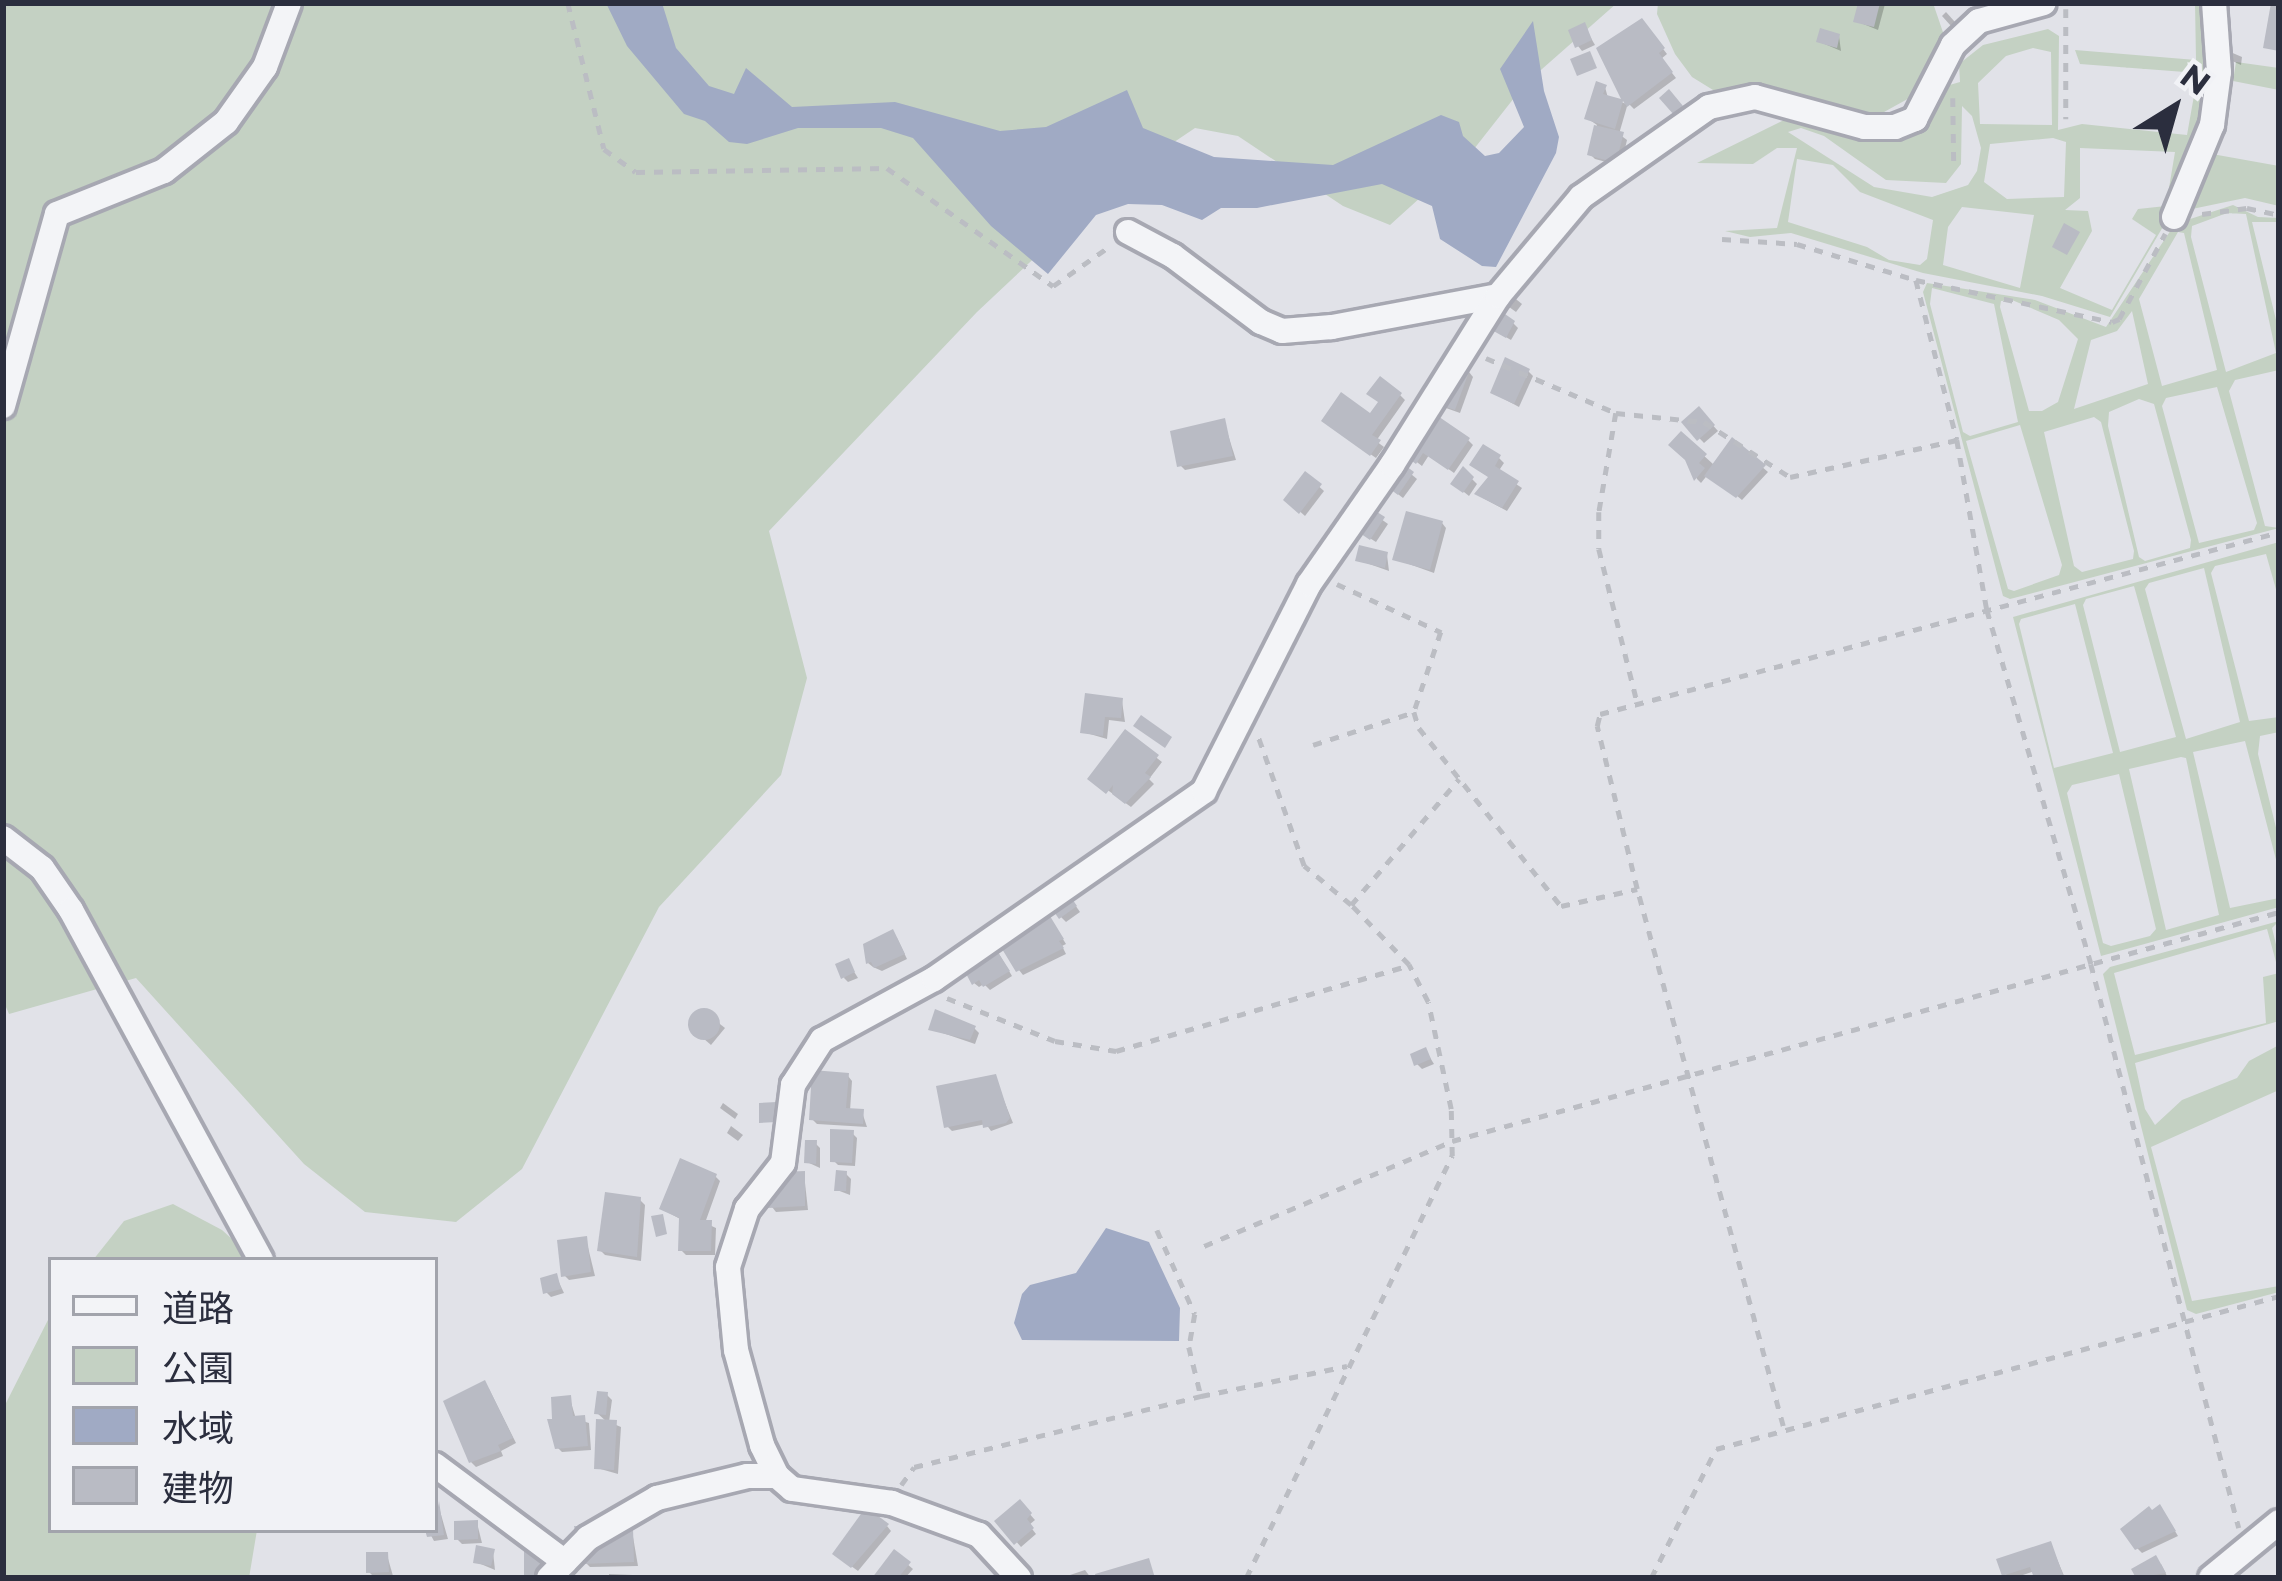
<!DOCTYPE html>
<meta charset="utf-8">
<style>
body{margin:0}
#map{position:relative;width:2282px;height:1581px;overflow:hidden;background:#e1e2e8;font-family:Montserrat,"Noto Sans JP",sans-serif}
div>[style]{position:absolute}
.green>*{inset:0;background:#c4d1c3}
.water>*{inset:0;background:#a0aac4}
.shadow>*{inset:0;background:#0003}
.building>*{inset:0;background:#b9bbc4}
.round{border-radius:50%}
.path>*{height:4.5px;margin-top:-2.25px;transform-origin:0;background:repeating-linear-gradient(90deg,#bbbdc3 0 9px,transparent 0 18px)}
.roads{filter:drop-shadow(3px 0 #a7a8b2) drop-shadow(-3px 0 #a7a8b2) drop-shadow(0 3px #a7a8b2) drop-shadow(0 -3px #a7a8b2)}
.minor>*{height:24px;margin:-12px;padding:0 12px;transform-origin:12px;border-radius:12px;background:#f3f4f7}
span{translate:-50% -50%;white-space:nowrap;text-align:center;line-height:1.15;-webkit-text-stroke:9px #f1f2f6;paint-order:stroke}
.frame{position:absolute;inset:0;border:6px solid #2b2e3e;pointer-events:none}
.legend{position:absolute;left:48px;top:1257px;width:390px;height:276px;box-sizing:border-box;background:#f1f2f6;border:3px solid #a2a4ac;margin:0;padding:15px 21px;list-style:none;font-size:36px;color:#2b2e3e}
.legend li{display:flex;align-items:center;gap:24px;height:60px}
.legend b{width:60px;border:3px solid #a2a4ac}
.north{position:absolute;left:2114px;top:48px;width:120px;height:120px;-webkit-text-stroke:9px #f1f2f6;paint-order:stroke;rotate:37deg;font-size:33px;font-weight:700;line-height:48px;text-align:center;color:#2b2e3e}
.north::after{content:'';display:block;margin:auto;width:42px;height:54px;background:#2b2e3e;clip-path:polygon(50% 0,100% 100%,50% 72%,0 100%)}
</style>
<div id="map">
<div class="green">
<div style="clip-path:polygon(3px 3px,1617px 3px,1525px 84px,1474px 149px,1390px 225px,1343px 206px,1238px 136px,1195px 128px,1115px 182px,977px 312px,769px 531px,807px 678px,781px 775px,659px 907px,522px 1169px,456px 1222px,365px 1212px,304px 1164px,136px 978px,9px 1014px,3px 1000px)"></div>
<div style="clip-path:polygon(1658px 3px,1940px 3px,1934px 6px,1946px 41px,1913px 96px,1875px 117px,1778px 88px,1726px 98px,1692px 77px,1675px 54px,1657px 14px)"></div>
<div style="clip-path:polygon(evenodd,2195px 3px,2205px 3px,2206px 112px,2174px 208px,2110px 317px,2042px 296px,1923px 273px,1791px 233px,1750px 237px,1725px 231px,1777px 228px,1797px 148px,1777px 148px,1753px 164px,1697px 163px,1788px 118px,1916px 125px,1946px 86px,1960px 82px,1959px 64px,1983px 45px,2048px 29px,2059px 36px,2058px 130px,2082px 124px,2187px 135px,2198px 73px,2080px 64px,2075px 50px,2196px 60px,2195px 3px,2033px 48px,2051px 52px,2052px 125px,1980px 124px,1978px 83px,2006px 56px,2033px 48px,2195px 3px,1962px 106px,1972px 116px,1981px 148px,1977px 171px,1968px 185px,1932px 197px,1874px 187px,1788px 132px,1801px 128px,1824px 136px,1886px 180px,1946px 183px,1961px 164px,1962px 106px,2195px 3px,2053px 138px,2066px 142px,2064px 197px,2007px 199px,1984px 182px,1990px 144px,2053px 138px,2195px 3px,2080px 148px,2175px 152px,2166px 206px,2138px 209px,2132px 219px,2156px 235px,2112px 310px,2060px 288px,2092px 231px,2088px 211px,2065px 210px,2080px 198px,2080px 148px,2195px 3px,1797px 159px,1833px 165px,1860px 192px,1933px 220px,1927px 259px,1920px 265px,1889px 260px,1867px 247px,1788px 222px,1797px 159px,2195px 3px,1962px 207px,2034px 215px,2020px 288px,1943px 265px,1948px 227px,1962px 207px)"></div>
<div style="clip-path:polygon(2236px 62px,2279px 68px,2279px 90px,2233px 81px)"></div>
<div style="clip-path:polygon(2212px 154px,2279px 166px,2279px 206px,2245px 198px,2192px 209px)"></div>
<div style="clip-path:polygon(evenodd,2233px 205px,2258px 217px,2279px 218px,2279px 222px,2252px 222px,2279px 332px,2279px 370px,2235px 380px,2229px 391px,2265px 526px,2279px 528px,2010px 599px,2003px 596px,1923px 292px,1927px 283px,2035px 300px,2106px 327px,2175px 224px,2233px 205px,2227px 213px,2246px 214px,2276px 353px,2226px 372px,2191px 237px,2192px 226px,2227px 213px,2233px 205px,2178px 232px,2184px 233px,2217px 370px,2162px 386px,2139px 299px,2178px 232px,2233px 205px,1932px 288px,1994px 304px,2018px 422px,1970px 436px,1963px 432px,1930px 304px,1932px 288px,2233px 205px,2012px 300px,2059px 320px,2078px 339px,2058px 402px,2042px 411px,2029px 411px,2000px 307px,2001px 301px,2012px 300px,2233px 205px,2132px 311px,2148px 384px,2074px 409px,2091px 340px,2117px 331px,2132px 311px,2233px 205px,2217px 387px,2257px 523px,2254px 530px,2199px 543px,2162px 406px,2166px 398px,2217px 387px,2233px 205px,2139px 399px,2154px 404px,2191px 540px,2190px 548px,2145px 561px,2139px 557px,2108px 426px,2109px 412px,2139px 399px,2233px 205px,2094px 417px,2101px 422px,2134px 551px,2133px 559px,2082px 572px,2074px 566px,2044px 432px,2094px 417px,2233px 205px,2020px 425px,2062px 565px,2059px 575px,2014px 591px,2008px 589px,1966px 441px,2020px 425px)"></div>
<div style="clip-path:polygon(evenodd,2279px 542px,2279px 600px,2266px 554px,2215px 566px,2211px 573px,2249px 721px,2279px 717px,2279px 732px,2260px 736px,2258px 754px,2279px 840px,2279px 871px,2245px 741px,2193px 752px,2230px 908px,2279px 898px,2279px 907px,2101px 956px,2013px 617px,2279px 542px,2204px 568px,2240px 722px,2186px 739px,2145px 589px,2149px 583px,2204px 568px,2279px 542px,2134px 586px,2176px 737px,2120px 752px,2083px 605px,2086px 599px,2134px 586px,2279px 542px,2075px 604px,2113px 753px,2054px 768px,2019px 624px,2021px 619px,2075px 604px,2279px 542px,2181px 757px,2186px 758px,2219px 915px,2166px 930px,2129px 769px,2181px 757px,2279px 542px,2119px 774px,2156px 929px,2150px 936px,2111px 946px,2103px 943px,2067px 793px,2072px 785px,2119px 774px)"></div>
<div style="clip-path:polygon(2279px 921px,2272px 928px,2279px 957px,2279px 973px,2267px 929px,2114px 973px,2135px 1055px,2266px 1023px,2263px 977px,2279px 973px,2279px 1021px,2135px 1063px,2145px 1109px,2155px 1125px,2182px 1100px,2237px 1078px,2249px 1061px,2279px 1045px,2279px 1090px,2151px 1147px,2192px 1301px,2279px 1286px,2279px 1292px,2196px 1314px,2187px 1310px,2103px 974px,2110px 967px)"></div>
<div style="clip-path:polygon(173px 1204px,222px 1230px,255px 1260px,93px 1260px,124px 1221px)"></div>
<div style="clip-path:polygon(51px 1314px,51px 1530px,257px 1530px,249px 1578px,3px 1578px,3px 1409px)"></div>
</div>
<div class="water">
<div style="clip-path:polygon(606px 3px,662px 3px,676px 48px,709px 86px,734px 94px,746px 68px,792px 107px,895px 102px,1000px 131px,1046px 127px,1127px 90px,1143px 128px,1214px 157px,1333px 165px,1441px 115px,1459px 122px,1463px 136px,1485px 156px,1499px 153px,1524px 127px,1500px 69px,1533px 21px,1544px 91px,1559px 137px,1556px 153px,1496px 267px,1482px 266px,1440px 239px,1432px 206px,1382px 184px,1257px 208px,1221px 208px,1202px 220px,1162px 205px,1128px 204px,1096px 215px,1048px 274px,991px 226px,913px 138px,881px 128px,798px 128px,747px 144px,729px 142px,705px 121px,684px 114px,627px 46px)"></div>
<div style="clip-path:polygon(1106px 1228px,1149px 1242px,1180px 1308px,1179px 1341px,1022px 1340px,1014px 1323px,1022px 1294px,1030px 1285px,1076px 1273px)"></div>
</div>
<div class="shadow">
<div style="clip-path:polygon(1861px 3px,1885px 4px,1878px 30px,1856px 21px)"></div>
<div style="clip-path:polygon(1946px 12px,1955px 22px,1951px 26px,1942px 16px)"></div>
<div style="clip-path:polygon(1584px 26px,1595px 45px,1582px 51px,1578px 46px)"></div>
<div style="clip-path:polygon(1646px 27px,1667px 54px,1661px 59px,1676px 78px,1634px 109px,1628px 103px,1619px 134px,1627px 140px,1621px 166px,1595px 159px,1590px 154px,1597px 125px,1587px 118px,1605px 87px,1608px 98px,1627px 104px)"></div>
<div style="clip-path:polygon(1839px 36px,1841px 51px,1820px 42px)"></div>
<div style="clip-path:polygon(2228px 51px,2242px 57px,2241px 65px,2228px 59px)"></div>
<div style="clip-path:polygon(1506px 291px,1522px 304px,1516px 312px,1505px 304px)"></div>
<div style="clip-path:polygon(1513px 323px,1518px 328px,1511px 340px,1490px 328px)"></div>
<div style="clip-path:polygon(1528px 371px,1533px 376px,1519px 407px,1493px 393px)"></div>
<div style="clip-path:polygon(1469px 372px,1473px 377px,1460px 413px,1446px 408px,1441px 403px)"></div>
<div style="clip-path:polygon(1400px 395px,1405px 400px,1376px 441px,1384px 447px,1376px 458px,1330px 426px,1371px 417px)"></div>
<div style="clip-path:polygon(1699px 410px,1718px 431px,1704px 443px,1685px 423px)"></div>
<div style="clip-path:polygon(1224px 422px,1236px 460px,1185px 470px,1180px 465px)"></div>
<div style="clip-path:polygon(1681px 435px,1713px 464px,1732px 441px,1768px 472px,1742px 500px,1709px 473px,1701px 483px,1697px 479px)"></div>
<div style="clip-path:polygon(1468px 440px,1473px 445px,1454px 473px,1429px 455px,1422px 466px,1405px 453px)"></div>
<div style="clip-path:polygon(1499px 458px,1504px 463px,1498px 472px,1522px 488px,1507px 511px,1483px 498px,1489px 477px,1478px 470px)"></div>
<div style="clip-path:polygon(1399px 464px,1417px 479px,1403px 498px,1390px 488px)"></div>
<div style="clip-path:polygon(1464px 471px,1477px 484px,1469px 496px,1454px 484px)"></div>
<div style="clip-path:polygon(1306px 475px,1324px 491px,1305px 516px,1287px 500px)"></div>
<div style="clip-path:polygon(1367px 509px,1388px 524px,1376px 542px,1360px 532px)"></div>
<div style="clip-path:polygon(1442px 523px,1446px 528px,1434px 573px,1395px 559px)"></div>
<div style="clip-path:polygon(1387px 555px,1389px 571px,1358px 560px)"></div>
<div style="clip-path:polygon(1122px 701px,1125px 722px,1109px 720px,1107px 739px,1083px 732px)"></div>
<div style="clip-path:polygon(1126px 734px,1162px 762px,1149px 779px,1154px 784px,1131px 807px,1091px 778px)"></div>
<div style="clip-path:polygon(1066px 892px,1080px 912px,1066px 922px,1061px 917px)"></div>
<div style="clip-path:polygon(1046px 912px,1066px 944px,1062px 946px,1066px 954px,1023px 975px,1019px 970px)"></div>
<div style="clip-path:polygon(897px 938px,907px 959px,882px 971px,873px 967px,868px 963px)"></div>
<div style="clip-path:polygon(999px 954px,1012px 976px,990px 990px,984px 984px,979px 987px,974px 983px)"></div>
<div style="clip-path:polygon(848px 962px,858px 978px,848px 982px,844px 978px)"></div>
<div style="clip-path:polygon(701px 1009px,725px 1028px,711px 1045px,688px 1025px)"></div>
<div style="clip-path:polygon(974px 1028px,979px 1033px,975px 1044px,931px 1029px)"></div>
<div style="clip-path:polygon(1426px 1051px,1434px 1064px,1422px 1069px,1417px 1064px)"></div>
<div style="clip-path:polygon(848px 1076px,852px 1081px,850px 1111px,862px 1112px,867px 1127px,817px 1124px,812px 1119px)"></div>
<div style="clip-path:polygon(995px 1078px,1013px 1123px,991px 1131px,986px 1124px,952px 1131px,947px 1126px)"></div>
<div style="clip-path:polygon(723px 1103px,738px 1114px,735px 1119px,720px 1108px)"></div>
<div style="clip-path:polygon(731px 1126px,743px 1135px,738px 1141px,727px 1133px)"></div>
<div style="clip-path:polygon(852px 1133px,857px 1138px,855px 1166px,838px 1165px,833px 1160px)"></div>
<div style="clip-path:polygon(815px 1143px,820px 1148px,820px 1168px,807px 1162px)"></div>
<div style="clip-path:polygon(804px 1174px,808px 1210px,776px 1212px,772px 1207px)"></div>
<div style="clip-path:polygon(846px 1174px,851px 1179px,850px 1195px,837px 1190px)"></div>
<div style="clip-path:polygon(715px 1176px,720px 1181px,705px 1223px,716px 1228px,715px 1255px,686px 1255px,681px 1250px,682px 1220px,662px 1209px)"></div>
<div style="clip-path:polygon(640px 1200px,645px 1205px,641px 1261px,605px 1255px,600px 1250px)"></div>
<div style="clip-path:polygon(586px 1239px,595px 1276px,569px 1280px,564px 1275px)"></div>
<div style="clip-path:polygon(556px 1276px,564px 1293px,551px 1297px,546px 1292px)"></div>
<div style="clip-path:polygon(489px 1389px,516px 1443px,501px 1451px,503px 1456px,476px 1467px,471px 1462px)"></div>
<div style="clip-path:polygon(607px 1395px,612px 1400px,609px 1422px,621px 1427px,618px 1474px,597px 1468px,607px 1422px,597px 1413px)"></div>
<div style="clip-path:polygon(570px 1399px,576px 1419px,589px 1423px,591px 1450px,562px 1452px,557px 1447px)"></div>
<div style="clip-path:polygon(1020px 1503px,1035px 1520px,1029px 1525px,1036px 1534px,1021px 1547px,998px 1521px)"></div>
<div style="clip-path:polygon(438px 1504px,448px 1539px,434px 1541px,428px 1530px,435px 1530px)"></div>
<div style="clip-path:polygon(2164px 1513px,2178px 1536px,2142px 1553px,2137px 1548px)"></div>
<div style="clip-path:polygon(477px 1523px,482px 1543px,462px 1544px,457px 1539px)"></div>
<div style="clip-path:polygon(887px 1526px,891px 1531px,858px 1571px,840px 1558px)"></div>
<div style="clip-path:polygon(632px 1531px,638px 1566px,590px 1567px,585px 1562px)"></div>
<div style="clip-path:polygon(2051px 1545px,2065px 1578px,2037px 1578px,2035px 1571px,2014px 1578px,2005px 1575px)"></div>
<div style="clip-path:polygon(493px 1552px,495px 1570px,476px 1562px)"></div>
<div style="clip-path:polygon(894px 1553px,913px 1569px,905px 1578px,877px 1578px)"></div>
<div style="clip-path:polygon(387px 1555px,393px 1576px,374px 1577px,369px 1572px)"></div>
<div style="clip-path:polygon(2161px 1564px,2168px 1578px,2139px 1578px,2135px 1570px)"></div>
<div style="clip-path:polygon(1085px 1570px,1091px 1578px,1064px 1578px,1064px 1577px)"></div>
<div style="clip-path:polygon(609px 1574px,633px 1575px,635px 1578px,609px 1578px)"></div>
</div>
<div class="building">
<div style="clip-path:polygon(1858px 3px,1880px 3px,1874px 27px,1853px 22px)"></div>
<div style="clip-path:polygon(2271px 3px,2279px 3px,2279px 51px,2263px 48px)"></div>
<div style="clip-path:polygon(1642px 18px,1665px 48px,1659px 53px,1673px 72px,1627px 107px,1623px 101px,1615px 129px,1584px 119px,1596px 81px,1607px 85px,1603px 94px,1621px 99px,1596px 48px)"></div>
<div style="clip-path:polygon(1585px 22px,1592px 40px,1575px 48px,1568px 30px)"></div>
<div style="clip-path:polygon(1820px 28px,1840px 34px,1837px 48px,1816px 42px)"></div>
<div style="clip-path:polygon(1590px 51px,1597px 68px,1577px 76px,1570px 59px)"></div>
<div style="clip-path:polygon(1669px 89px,1683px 106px,1674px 115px,1659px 98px)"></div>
<div style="clip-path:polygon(1594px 125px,1624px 132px,1616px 163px,1587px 155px)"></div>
<div style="clip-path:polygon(2064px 223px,2080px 232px,2067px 255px,2052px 247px)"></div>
<div style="clip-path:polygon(1492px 305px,1515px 321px,1506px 338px,1481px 324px)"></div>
<div style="clip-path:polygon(1505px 357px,1530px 369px,1514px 404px,1490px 393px)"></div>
<div style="clip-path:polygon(1454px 364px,1470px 369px,1455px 410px,1437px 404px)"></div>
<div style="clip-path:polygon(1380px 376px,1402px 393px,1372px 435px,1381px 440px,1370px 456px,1321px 421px,1341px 392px,1370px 413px,1378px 402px,1366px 394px)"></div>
<div style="clip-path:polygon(1699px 406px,1715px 425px,1697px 441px,1681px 422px)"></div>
<div style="clip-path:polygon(1429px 410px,1470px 438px,1448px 470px,1423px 453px,1416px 464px,1401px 453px)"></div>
<div style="clip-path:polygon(1225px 418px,1233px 456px,1177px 467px,1170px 431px)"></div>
<div style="clip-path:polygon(1681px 431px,1707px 454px,1699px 463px,1705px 468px,1694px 481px,1685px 460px,1668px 445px)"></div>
<div style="clip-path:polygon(1732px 437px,1766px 465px,1736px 498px,1704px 476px)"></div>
<div style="clip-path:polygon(1483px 444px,1501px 455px,1495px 466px,1519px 481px,1502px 508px,1474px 494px,1488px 477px,1469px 465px)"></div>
<div style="clip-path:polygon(1398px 460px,1414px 472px,1398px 495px,1382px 483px)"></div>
<div style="clip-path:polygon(1463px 466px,1474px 477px,1463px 493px,1450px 484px)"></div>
<div style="clip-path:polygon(1305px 471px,1322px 484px,1299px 514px,1283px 500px)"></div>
<div style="clip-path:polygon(1366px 505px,1385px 517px,1370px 540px,1351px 527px)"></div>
<div style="clip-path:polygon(1406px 511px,1443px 521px,1430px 570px,1392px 560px)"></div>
<div style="clip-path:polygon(1359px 545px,1388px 552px,1385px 568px,1355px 561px)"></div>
<div style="clip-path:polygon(1085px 693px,1123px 698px,1121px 718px,1105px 717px,1103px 736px,1080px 733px)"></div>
<div style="clip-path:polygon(1141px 715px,1172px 737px,1165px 748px,1133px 726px)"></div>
<div style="clip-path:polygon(1125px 729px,1159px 755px,1145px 773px,1151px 777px,1125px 804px,1112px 794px,1113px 785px,1106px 794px,1087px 779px)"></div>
<div style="clip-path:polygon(1062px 884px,1077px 906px,1059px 919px,1043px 896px)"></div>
<div style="clip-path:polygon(1042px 903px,1064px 939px,1059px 941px,1064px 948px,1016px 972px,993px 934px)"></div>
<div style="clip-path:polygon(893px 929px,905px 954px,874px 968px,871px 962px,866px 964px,863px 944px)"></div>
<div style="clip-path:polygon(994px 946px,1010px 971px,983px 987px,979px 980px,972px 985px,962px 966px)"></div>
<div style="clip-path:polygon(849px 958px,855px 972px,841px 979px,835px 964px)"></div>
<div class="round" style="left:688px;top:1008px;width:32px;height:32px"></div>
<div style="clip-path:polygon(935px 1009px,976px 1026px,970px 1040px,928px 1030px)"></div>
<div style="clip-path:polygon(1426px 1047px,1431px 1059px,1414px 1066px,1410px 1054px)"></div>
<div style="clip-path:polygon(812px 1070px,849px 1073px,846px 1108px,864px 1109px,863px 1124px,809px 1120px)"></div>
<div style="clip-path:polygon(996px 1074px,1010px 1118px,1006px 1123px,983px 1128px,982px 1120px,944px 1128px,936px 1086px)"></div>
<div style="clip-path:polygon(777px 1102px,777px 1122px,759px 1123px,759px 1103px)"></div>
<div style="clip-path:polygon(830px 1129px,854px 1130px,852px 1163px,830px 1162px)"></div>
<div style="clip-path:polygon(805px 1140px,817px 1140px,816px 1164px,804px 1163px)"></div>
<div style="clip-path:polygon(680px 1158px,717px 1174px,700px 1220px,712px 1220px,711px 1251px,678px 1251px,679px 1218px,659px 1209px)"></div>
<div style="clip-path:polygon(836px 1170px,847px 1171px,846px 1191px,834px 1191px)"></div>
<div style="clip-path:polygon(805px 1171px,805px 1206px,768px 1208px,768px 1184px,781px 1172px)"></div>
<div style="clip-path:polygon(605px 1192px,641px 1197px,637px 1257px,597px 1251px)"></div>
<div style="clip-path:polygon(663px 1214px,667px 1234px,656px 1237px,651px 1216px)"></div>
<div style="clip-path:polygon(587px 1236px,591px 1272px,561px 1277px,557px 1240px)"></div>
<div style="clip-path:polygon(557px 1273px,561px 1289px,543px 1294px,540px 1278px)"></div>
<div style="clip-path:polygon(485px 1380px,513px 1438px,498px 1445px,501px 1451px,469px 1463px,443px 1401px)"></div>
<div style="clip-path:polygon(597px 1391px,608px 1392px,606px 1415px,594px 1414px)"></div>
<div style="clip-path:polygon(571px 1395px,573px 1416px,585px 1415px,588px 1446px,555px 1449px,547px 1419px,552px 1419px,551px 1397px)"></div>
<div style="clip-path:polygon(596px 1419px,617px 1420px,614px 1470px,594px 1469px)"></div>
<div style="clip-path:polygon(1020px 1499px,1032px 1513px,1027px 1519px,1034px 1528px,1014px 1545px,994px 1521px)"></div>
<div style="clip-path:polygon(439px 1501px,444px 1535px,427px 1537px,425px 1530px,435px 1530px)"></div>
<div style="clip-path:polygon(2160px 1504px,2176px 1531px,2135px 1550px,2120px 1529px,2149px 1506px,2152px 1510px)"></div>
<div style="clip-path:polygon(866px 1507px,889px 1524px,851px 1568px,832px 1554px)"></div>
<div style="clip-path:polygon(478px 1520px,478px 1539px,454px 1540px,454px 1521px)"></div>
<div style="clip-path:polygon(574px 1526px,633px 1528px,634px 1562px,582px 1564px)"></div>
<div style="clip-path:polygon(2051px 1541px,2064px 1578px,2034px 1578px,2030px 1567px,2002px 1576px,1996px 1559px)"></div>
<div style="clip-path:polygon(476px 1545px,495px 1549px,491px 1566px,473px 1563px)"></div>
<div style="clip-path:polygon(561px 1547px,555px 1578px,524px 1578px,524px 1548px)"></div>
<div style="clip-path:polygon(894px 1549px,911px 1562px,898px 1578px,872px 1578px)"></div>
<div style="clip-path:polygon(366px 1552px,388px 1552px,389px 1572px,366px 1573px)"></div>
<div style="clip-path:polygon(2156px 1555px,2166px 1573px,2136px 1578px,2131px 1569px)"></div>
<div style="clip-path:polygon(1149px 1558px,1155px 1578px,1096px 1578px,1095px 1574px)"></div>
</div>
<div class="path">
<div style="left:568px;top:3px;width:150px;rotate:76.1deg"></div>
<div style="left:604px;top:149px;width:39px;rotate:36deg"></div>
<div style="left:636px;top:172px;width:251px;rotate:-0.9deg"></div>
<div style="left:887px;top:168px;width:204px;rotate:35.4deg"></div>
<div style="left:1053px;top:286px;width:70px;rotate:-35.1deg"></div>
<div style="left:2066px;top:9px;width:110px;rotate:90deg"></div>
<div style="left:1953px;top:98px;width:69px;rotate:89.2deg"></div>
<div style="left:2202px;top:214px;width:45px;rotate:-7.6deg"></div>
<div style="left:2247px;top:208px;width:33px;rotate:12deg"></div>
<div style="left:1722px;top:239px;width:75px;rotate:3.8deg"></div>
<div style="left:1797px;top:244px;width:124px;rotate:16.8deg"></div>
<div style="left:1916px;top:280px;width:200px;rotate:12.1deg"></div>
<div style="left:2112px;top:322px;width:8px;rotate:-23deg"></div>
<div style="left:2119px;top:319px;width:97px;rotate:-61.6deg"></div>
<div style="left:1916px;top:280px;width:165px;rotate:75.6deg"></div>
<div style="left:1957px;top:440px;width:173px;rotate:80deg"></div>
<div style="left:1987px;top:610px;width:369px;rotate:73.6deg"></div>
<div style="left:2091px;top:964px;width:583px;rotate:75.3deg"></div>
<div style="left:1486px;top:358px;width:141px;rotate:22.9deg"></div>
<div style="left:1616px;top:413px;width:88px;rotate:5.8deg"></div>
<div style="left:1704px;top:422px;width:102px;rotate:32.6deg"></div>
<div style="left:1790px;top:477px;width:171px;rotate:-12.5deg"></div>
<div style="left:1616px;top:413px;width:100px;rotate:99.7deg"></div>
<div style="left:1599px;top:512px;width:37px;rotate:90deg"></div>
<div style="left:1599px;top:549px;width:157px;rotate:76deg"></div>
<div style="left:1337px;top:584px;width:115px;rotate:24.8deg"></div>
<div style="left:1441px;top:632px;width:84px;rotate:108.6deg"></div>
<div style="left:1414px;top:712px;width:17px;rotate:73deg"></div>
<div style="left:1419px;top:728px;width:228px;rotate:51.4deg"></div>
<div style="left:1561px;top:906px;width:78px;rotate:-12.6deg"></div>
<div style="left:1313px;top:745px;width:106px;rotate:-18.1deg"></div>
<div style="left:1351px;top:905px;width:166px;rotate:-49.4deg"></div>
<div style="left:947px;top:998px;width:116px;rotate:21.7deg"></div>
<div style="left:1055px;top:1041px;width:62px;rotate:9.3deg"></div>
<div style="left:1116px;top:1051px;width:302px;rotate:-16.3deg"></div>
<div style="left:1157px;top:1230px;width:92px;rotate:65.7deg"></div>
<div style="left:1195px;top:1314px;width:34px;rotate:100deg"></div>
<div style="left:1189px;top:1347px;width:50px;rotate:76.2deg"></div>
<div style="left:1204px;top:1246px;width:269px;rotate:-22.9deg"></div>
<div style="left:1452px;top:1141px;width:858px;rotate:-15.48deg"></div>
<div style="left:1783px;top:1426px;width:556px;rotate:-105.21deg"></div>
<div style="left:1637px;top:889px;width:168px;rotate:-103.8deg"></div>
<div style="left:1597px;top:726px;width:12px;rotate:-76deg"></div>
<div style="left:1600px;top:714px;width:703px;rotate:-15deg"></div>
<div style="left:901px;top:1485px;width:22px;rotate:-54deg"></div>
<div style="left:914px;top:1467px;width:296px;rotate:-13.9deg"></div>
<div style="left:1201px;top:1396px;width:149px;rotate:-11.6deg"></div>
<div style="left:1246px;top:1578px;width:470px;rotate:-64deg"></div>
<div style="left:1452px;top:1156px;width:47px;rotate:-91.2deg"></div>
<div style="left:1451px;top:1109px;width:109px;rotate:-102.1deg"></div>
<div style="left:1428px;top:1002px;width:42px;rotate:-117.2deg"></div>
<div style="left:1409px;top:965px;width:83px;rotate:-134deg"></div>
<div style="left:1351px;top:905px;width:61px;rotate:-140.3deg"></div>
<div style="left:1304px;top:866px;width:140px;rotate:-109.6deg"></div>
<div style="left:1651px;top:1578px;width:144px;rotate:-63.3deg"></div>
<div style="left:1716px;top:1449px;width:583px;rotate:-15.2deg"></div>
</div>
<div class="roads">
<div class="minor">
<div style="left:2174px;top:217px;width:100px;rotate:-67.6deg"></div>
<div style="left:2212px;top:125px;width:53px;rotate:-82.5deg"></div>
<div style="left:2219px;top:72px;width:69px;rotate:-94.1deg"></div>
<div style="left:1128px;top:232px;width:51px;rotate:28.1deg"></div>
<div style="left:1173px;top:256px;width:110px;rotate:36.9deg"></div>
<div style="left:1261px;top:322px;width:23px;rotate:23deg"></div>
<div style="left:1282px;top:331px;width:50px;rotate:-4.6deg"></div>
<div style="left:1332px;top:327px;width:169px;rotate:-10.6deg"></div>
<div style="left:3px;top:406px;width:199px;rotate:-74.3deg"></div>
<div style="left:57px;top:214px;width:115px;rotate:-21.9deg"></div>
<div style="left:164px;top:171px;width:79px;rotate:-38.3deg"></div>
<div style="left:226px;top:122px;width:67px;rotate:-54.7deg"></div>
<div style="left:265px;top:67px;width:68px;rotate:-69.4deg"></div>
<div style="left:3px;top:838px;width:49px;rotate:37.6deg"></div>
<div style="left:42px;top:868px;width:51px;rotate:55.4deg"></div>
<div style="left:71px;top:910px;width:398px;rotate:61.5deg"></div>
<div style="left:435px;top:1465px;width:162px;rotate:36.7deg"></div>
<div style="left:549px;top:1578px;width:56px;rotate:-45.7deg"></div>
<div style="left:588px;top:1538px;width:80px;rotate:-30.1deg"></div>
<div style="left:657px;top:1498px;width:93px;rotate:-13.7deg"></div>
<div style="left:747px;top:1476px;width:30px"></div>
<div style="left:1019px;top:1578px;width:59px;rotate:-132.9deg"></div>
<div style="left:979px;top:1535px;width:93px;rotate:-159.8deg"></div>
<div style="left:892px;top:1503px;width:101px;rotate:-172deg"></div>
<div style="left:792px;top:1489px;width:20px;rotate:-139deg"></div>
<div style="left:777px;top:1476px;width:34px;rotate:-116deg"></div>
<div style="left:762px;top:1445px;width:98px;rotate:-105.3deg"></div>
<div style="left:736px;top:1350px;width:83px;rotate:-95.5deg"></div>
<div style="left:728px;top:1267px;width:61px;rotate:-71.9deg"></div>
<div style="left:747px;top:1209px;width:58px;rotate:-52deg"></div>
<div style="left:783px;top:1163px;width:79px;rotate:-82.7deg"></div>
<div style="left:793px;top:1085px;width:54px;rotate:-57.2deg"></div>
<div style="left:822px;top:1040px;width:128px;rotate:-28.6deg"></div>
<div style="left:934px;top:979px;width:329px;rotate:-34.8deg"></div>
<div style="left:1204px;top:791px;width:232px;rotate:-63.1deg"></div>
<div style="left:1309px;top:584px;width:145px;rotate:-55.1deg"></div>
<div style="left:1392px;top:465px;width:199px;rotate:-57.9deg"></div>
<div style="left:1498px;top:296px;width:129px;rotate:-50deg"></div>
<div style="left:1581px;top:197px;width:156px;rotate:-35.1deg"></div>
<div style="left:1709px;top:107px;width:47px;rotate:-12.3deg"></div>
<div style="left:1755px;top:97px;width:114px;rotate:15.3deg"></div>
<div style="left:1865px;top:127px;width:30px"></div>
<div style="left:1895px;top:127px;width:22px;rotate:-22deg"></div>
<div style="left:1915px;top:119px;width:83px;rotate:-62.8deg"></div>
<div style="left:1953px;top:45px;width:35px;rotate:-43deg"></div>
<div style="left:1979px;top:21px;width:67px;rotate:-15.5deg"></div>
<div style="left:2211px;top:1578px;width:88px;rotate:-39.5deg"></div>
</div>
</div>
<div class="frame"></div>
<ul class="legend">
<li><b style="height:15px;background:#f3f4f7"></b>道路</li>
<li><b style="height:33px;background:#c4d1c3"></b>公園</li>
<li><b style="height:33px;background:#a0aac4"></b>水域</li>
<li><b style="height:33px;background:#b9bbc4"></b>建物</li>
</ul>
<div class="north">N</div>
</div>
